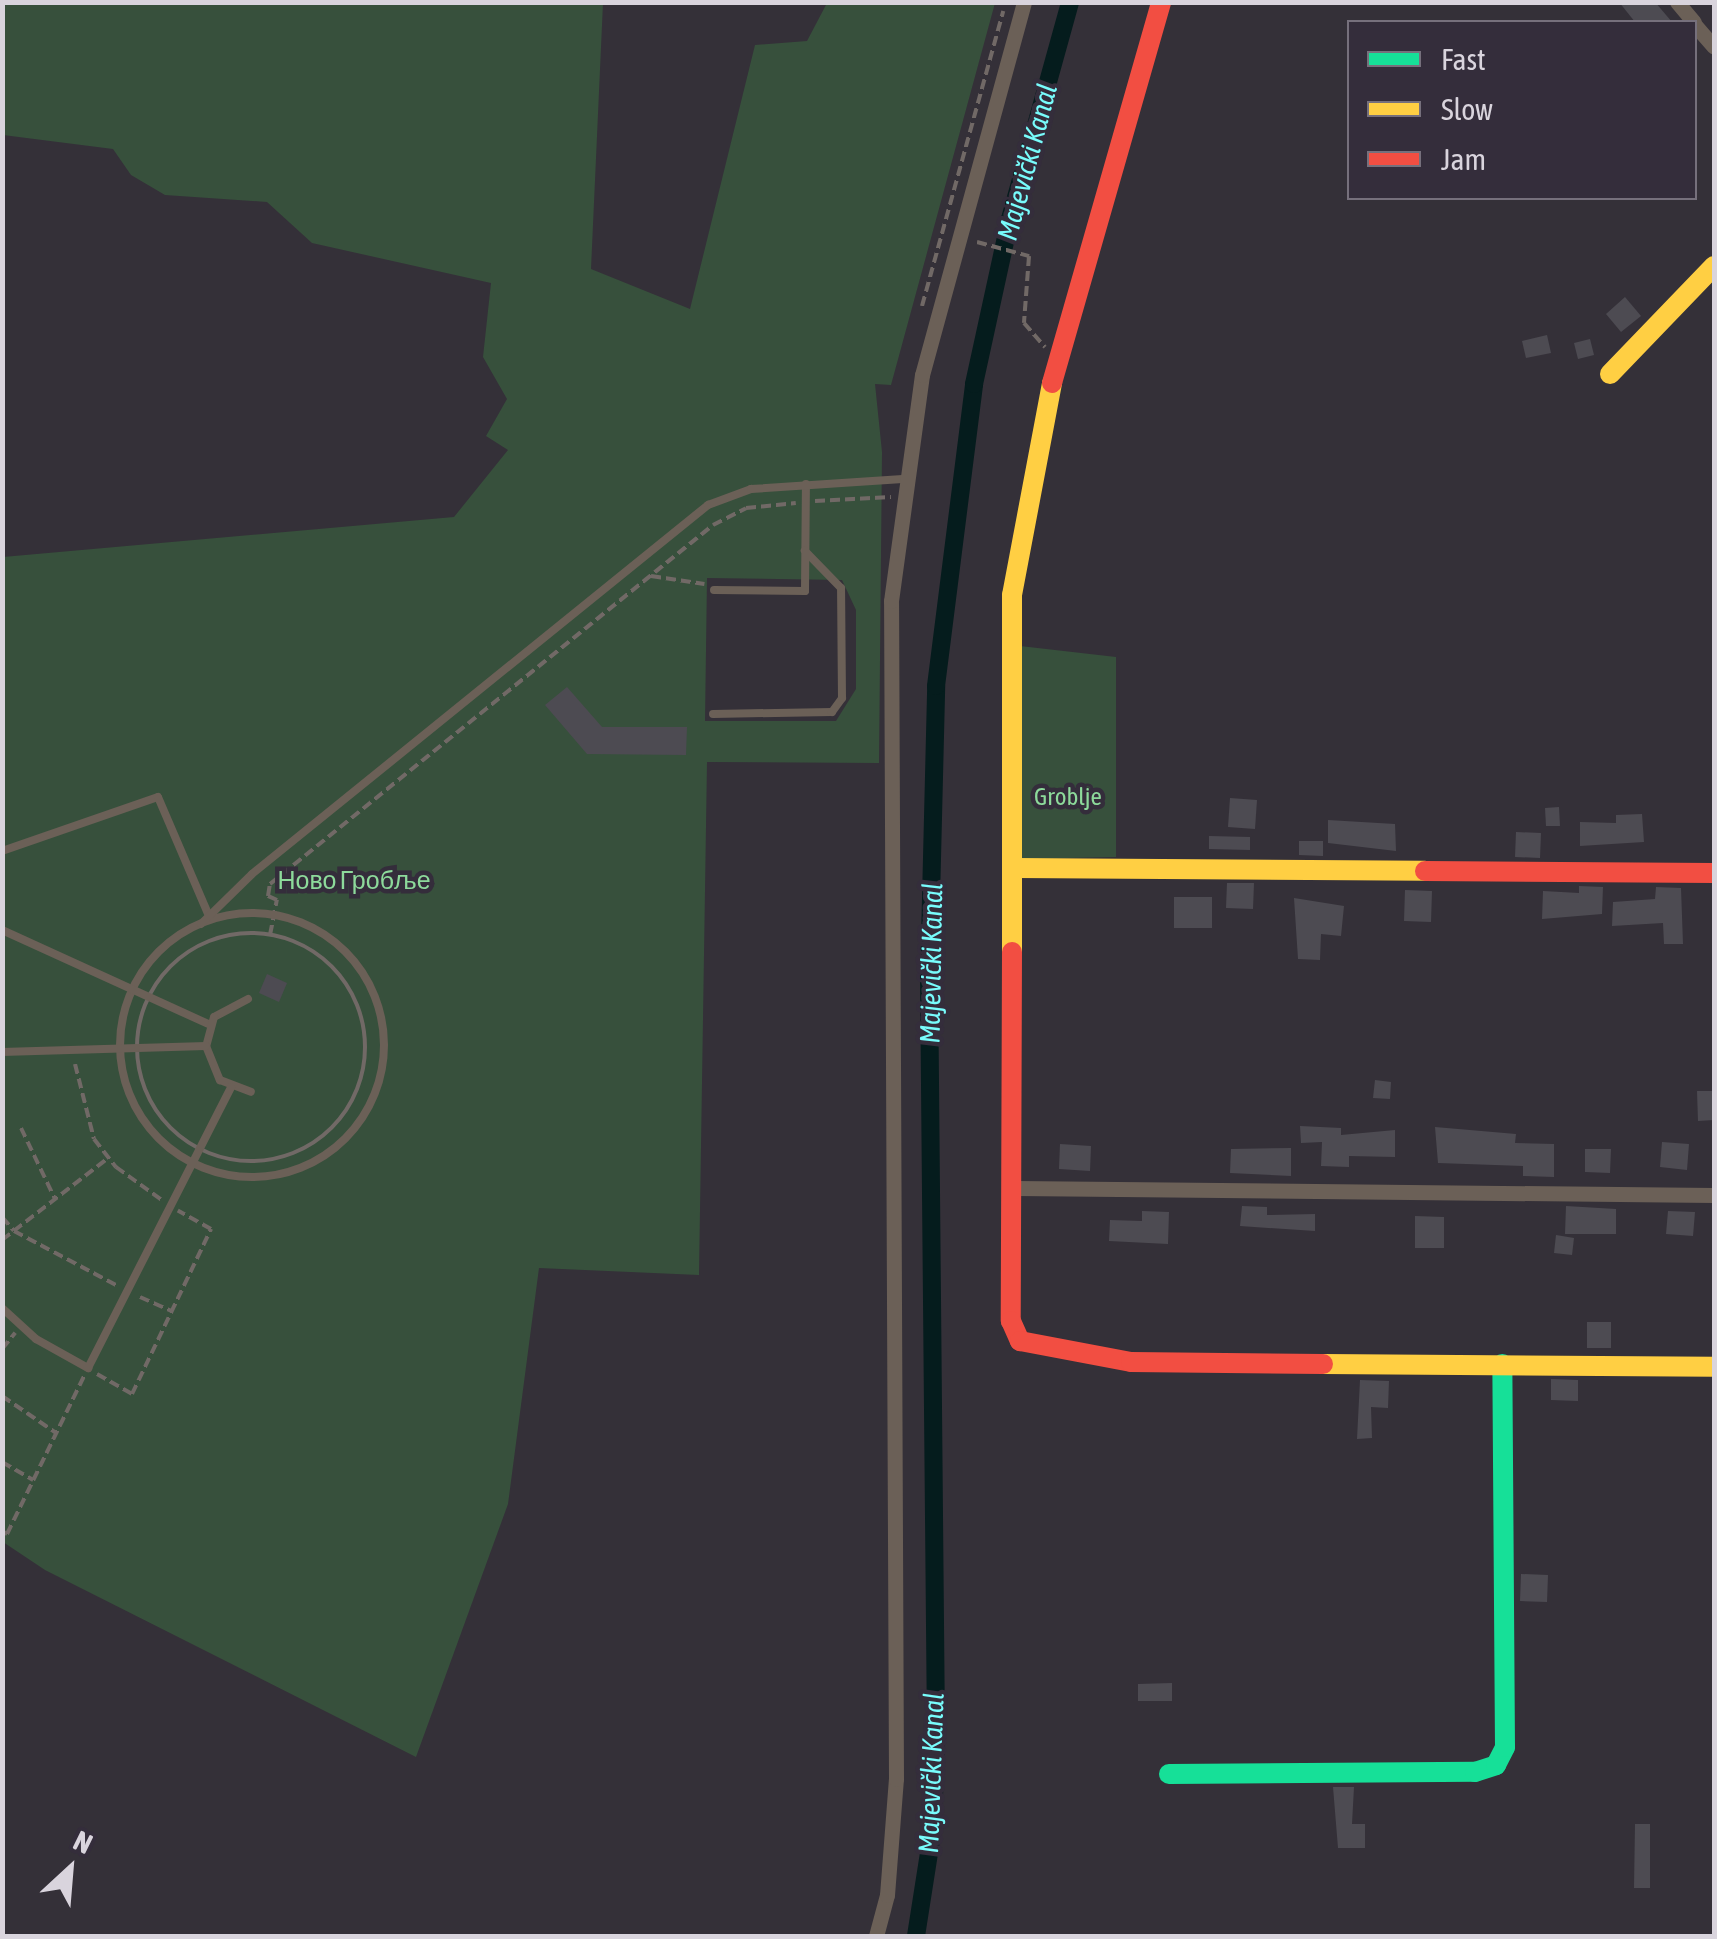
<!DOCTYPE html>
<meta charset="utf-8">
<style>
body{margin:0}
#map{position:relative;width:1717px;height:1939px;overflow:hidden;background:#343038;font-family:"Asap Condensed",sans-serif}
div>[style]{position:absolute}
.green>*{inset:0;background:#37503c}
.canal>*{height:18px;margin:-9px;padding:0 9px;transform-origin:9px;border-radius:9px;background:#051c1d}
.building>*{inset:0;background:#4d4b52}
.path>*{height:4px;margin-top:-2px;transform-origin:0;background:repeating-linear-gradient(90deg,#716966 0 10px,transparent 0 15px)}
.path>.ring{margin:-2px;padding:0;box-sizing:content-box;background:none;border:4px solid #716966;border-radius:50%}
.lane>*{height:8px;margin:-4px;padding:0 4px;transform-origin:4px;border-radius:4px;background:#6b6057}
.lane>.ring{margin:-4px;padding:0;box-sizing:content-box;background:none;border:8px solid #6b6057;border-radius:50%}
.street>*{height:15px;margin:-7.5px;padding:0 7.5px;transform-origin:7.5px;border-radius:7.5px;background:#6b6057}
.fast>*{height:20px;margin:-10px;padding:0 10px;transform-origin:10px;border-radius:10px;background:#16e098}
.slow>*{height:20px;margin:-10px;padding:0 10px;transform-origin:10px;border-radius:10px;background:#ffcf43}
.jam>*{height:20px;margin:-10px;padding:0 10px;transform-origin:10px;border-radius:10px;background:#f24e42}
span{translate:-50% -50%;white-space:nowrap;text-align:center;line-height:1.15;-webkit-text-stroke:9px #342d3b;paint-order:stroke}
.park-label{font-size:25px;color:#8dda9b}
.water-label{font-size:28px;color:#78fcfc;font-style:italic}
.frame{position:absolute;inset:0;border:5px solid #d9d4dd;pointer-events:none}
.legend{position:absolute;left:1347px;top:20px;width:350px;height:180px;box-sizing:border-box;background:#342d3b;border:2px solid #76707c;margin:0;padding:12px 18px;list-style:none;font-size:30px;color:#d9d4dd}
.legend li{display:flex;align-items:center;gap:20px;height:50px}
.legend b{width:50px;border:2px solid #76707c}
.north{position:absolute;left:20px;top:1819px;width:100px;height:100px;-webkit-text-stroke:8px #342d3b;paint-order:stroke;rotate:26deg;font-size:28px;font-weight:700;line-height:40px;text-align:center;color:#d9d4dd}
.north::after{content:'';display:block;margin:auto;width:35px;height:45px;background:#d9d4dd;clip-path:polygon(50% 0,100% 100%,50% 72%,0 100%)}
</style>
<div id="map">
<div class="green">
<div style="clip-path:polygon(evenodd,3px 3px,603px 3px,591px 269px,690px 309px,755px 45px,807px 41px,827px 3px,995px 3px,891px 385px,875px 384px,882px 452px,879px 763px,707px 762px,699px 1275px,539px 1268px,508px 1504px,416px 1757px,45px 1570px,3px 1542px,3px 557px,454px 517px,508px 450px,486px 436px,507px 399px,483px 357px,491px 283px,312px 243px,267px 202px,165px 195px,131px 175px,113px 149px,3px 135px,3px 3px,707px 578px,842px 580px,856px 610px,856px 689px,836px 721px,705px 721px,707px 578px)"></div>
<div style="clip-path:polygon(1020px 646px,1116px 657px,1116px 857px,1020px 859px)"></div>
</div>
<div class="canal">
<div style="left:916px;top:1936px;width:109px;rotate:-81.1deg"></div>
<div style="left:933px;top:1828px;width:96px;rotate:-88.2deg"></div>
<div style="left:936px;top:1732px;width:751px;rotate:-90.53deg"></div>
<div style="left:929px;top:981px;width:295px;rotate:-88.6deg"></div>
<div style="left:936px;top:686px;width:304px;rotate:-82.8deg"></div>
<div style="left:974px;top:384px;width:169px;rotate:-77.7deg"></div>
<div style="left:1010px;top:219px;width:225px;rotate:-74.5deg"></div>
</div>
<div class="building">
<div style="clip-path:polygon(1619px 2px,1655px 2px,1672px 22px,1635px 22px)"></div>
<div style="clip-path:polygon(1625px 297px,1641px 316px,1621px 332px,1606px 314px)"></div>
<div style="clip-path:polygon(1547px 335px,1551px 353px,1526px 358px,1522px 341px)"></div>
<div style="clip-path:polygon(1590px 339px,1594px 355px,1578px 359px,1574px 343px)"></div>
<div style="clip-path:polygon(567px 687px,602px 727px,687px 727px,686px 755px,587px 754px,545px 705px)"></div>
<div style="clip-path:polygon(1230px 798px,1257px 800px,1255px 829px,1228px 827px)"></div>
<div style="clip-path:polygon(1559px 807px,1560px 826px,1546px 826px,1545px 808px)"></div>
<div style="clip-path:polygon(1642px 814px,1644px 842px,1580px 846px,1580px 822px,1616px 823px,1616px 815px)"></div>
<div style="clip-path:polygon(1328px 820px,1395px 824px,1396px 851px,1328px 843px)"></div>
<div style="clip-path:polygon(1516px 832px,1541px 833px,1540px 858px,1515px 857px)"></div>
<div style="clip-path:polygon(1209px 836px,1250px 837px,1250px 850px,1209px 849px)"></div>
<div style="clip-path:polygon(1299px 841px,1323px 841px,1323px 856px,1299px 855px)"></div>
<div style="clip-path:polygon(1227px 883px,1254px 883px,1253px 909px,1226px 908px)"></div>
<div style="clip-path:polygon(1579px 886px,1603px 887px,1602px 914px,1542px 919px,1543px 891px,1579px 893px)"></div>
<div style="clip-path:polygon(1656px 887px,1681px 888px,1683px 944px,1664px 944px,1663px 923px,1612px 926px,1613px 902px,1655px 899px)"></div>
<div style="clip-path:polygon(1405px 890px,1432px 891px,1431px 922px,1404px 921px)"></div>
<div style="clip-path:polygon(1174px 897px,1212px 897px,1212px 928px,1174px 928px)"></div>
<div style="clip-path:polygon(1294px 898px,1344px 906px,1341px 936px,1321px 934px,1320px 960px,1298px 959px)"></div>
<div style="clip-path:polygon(267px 974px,287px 983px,279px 1002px,259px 993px)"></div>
<div style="clip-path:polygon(1375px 1080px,1391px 1082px,1390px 1099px,1373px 1098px)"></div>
<div style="clip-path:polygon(1697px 1091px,1714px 1091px,1714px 1120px,1698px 1121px)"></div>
<div style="clip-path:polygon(1300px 1126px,1341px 1128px,1341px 1135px,1395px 1130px,1395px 1157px,1349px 1156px,1349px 1167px,1321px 1166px,1322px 1142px,1301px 1143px)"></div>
<div style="clip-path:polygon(1435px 1127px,1516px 1134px,1515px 1143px,1554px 1144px,1554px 1177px,1523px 1176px,1523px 1166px,1438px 1163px)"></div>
<div style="clip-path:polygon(1662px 1142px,1689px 1144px,1687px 1170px,1660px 1167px)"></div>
<div style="clip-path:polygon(1060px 1144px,1091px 1146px,1090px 1171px,1059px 1169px)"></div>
<div style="clip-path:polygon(1291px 1148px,1291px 1176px,1230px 1173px,1231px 1149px)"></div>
<div style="clip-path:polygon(1585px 1149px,1611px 1149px,1610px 1173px,1585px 1172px)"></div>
<div style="clip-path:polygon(1242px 1206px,1267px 1207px,1267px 1215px,1315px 1214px,1315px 1231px,1240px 1226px)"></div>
<div style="clip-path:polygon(1566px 1206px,1616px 1209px,1616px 1234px,1565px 1234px)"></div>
<div style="clip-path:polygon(1142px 1211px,1169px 1212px,1168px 1244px,1109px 1241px,1110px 1220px,1142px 1221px)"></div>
<div style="clip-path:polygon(1668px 1211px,1695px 1212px,1693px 1236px,1666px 1234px)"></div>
<div style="clip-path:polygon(1415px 1216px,1444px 1217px,1444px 1248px,1415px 1248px)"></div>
<div style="clip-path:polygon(1556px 1235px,1574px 1238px,1572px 1255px,1554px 1253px)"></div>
<div style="clip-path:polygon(1587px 1322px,1611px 1322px,1611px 1348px,1587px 1348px)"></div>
<div style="clip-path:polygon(1551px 1379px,1578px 1380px,1578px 1401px,1551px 1400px)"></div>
<div style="clip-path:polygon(1360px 1380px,1389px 1381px,1388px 1408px,1371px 1407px,1372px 1438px,1357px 1439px)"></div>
<div style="clip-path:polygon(1521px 1574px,1548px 1575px,1547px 1602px,1520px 1601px)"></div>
<div style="clip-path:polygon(1172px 1683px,1172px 1701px,1138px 1701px,1138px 1684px)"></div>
<div style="clip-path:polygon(1333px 1787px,1354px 1787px,1352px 1824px,1365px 1824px,1365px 1848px,1338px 1848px)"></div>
<div style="clip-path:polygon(1635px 1824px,1650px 1824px,1650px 1888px,1634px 1888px)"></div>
</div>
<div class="path">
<div style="left:977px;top:242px;width:54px;rotate:15.1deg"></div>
<div style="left:1029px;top:256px;width:67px;rotate:94.3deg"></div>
<div style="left:1024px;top:323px;width:32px;rotate:49deg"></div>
<div style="left:922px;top:306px;width:306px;rotate:-74.6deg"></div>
<div style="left:815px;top:501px;width:76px;rotate:-3deg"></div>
<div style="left:651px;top:576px;width:54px;rotate:8.6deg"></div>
<div class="ring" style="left:137px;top:933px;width:224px;height:224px"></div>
<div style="left:270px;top:935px;width:36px;rotate:-79deg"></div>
<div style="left:277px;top:900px;width:10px;rotate:-156deg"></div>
<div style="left:268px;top:896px;width:12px;rotate:-81deg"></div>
<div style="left:270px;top:884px;width:570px;rotate:-39.02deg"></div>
<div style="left:713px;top:525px;width:37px;rotate:-27deg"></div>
<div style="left:746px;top:508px;width:50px;rotate:-5.7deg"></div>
<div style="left:75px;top:1064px;width:77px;rotate:75.8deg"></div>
<div style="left:94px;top:1139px;width:36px;rotate:52deg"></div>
<div style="left:116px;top:1167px;width:57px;rotate:35.7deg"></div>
<div style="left:21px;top:1128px;width:79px;rotate:64.4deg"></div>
<div style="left:2px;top:1217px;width:18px;rotate:49deg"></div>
<div style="left:14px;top:1231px;width:118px;rotate:27.9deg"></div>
<div style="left:2px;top:1240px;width:134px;rotate:-37.7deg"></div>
<div style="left:140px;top:1297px;width:35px;rotate:24deg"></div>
<div style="left:2px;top:1349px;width:21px;rotate:-51deg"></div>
<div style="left:97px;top:1374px;width:40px;rotate:29.7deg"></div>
<div style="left:132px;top:1394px;width:183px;rotate:-64.4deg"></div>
<div style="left:211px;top:1229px;width:38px;rotate:-151deg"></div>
<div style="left:2px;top:1396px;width:65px;rotate:34.4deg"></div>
<div style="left:2px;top:1462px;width:36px;rotate:30deg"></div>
<div style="left:2px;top:1531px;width:6px;rotate:31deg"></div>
<div style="left:7px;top:1534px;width:176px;rotate:-64deg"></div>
</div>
<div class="lane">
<div style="left:714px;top:590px;width:91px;rotate:0.6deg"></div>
<div style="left:805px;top:591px;width:107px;rotate:-89.5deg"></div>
<div style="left:713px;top:714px;width:119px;rotate:-1deg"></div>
<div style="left:832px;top:712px;width:17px;rotate:-54deg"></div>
<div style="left:842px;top:698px;width:110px;rotate:-90.5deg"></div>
<div style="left:841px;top:588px;width:52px;rotate:-134.2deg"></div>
<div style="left:2px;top:851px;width:165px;rotate:-19.1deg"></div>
<div style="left:158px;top:797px;width:129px;rotate:66.8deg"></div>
<div class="ring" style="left:120px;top:913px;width:256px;height:256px"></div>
<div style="left:201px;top:924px;width:71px;rotate:-44.4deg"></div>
<div style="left:252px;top:874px;width:587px;rotate:-38.98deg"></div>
<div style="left:708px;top:505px;width:46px;rotate:-20.4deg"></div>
<div style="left:751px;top:489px;width:152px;rotate:-3.8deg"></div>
<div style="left:2px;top:930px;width:229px;rotate:24.5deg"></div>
<div style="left:248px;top:999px;width:38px;rotate:152deg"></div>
<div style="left:214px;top:1017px;width:30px;rotate:105deg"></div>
<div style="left:206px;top:1046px;width:37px;rotate:68deg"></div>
<div style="left:220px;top:1080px;width:33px;rotate:21deg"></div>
<div style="left:2px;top:1052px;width:204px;rotate:-1.7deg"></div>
<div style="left:2px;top:1308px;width:46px;rotate:42.4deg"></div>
<div style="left:36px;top:1339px;width:60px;rotate:29.1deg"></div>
<div style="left:88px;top:1368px;width:315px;rotate:-63deg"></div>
</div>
<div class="street">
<div style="left:1677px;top:2px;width:26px;rotate:50deg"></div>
<div style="left:1694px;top:24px;width:30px;rotate:49deg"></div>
<div style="left:1010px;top:1188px;width:704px;rotate:0.57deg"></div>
<div style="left:876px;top:1936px;width:42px;rotate:-75deg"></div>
<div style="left:887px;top:1895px;width:116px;rotate:-85.6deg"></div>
<div style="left:896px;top:1779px;width:1178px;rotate:-90.24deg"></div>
<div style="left:891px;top:601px;width:228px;rotate:-82.2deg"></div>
<div style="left:922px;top:375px;width:387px;rotate:-74.7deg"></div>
</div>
<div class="fast">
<div style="left:1169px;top:1774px;width:306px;rotate:-0.4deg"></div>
<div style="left:1475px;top:1772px;width:22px;rotate:-18deg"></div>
<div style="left:1496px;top:1765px;width:20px;rotate:-63deg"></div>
<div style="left:1505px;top:1747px;width:383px;rotate:-90.4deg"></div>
</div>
<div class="slow">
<div style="left:1610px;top:374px;width:150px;rotate:-46.1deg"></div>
<div style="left:1015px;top:868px;width:410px;rotate:0.4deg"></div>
<div style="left:1012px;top:952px;width:357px;rotate:-90deg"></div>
<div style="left:1012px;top:595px;width:216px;rotate:-79.3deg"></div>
<div style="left:1323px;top:1364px;width:391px;rotate:0.4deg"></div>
</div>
<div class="jam">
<div style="left:1052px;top:383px;width:396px;rotate:-74deg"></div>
<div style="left:1425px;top:871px;width:289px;rotate:0.4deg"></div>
<div style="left:1012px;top:952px;width:369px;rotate:90.2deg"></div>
<div style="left:1011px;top:1321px;width:22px;rotate:66deg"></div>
<div style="left:1020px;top:1341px;width:113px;rotate:10.7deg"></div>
<div style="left:1131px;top:1362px;width:192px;rotate:0.6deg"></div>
</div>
<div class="park-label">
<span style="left:1068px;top:796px">Groblje</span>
<span style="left:354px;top:880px">Ново Гробље</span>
</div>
<div class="water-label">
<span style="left:1027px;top:162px;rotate:-75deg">Majevički Kanal</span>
<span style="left:931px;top:963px;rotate:-89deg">Majevički Kanal</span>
<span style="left:931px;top:1773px;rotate:-88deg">Majevički Kanal</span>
</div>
<div class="frame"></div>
<ul class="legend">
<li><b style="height:12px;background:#16e098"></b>Fast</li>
<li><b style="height:12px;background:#ffcf43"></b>Slow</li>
<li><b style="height:12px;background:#f24e42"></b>Jam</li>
</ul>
<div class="north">N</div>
</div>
